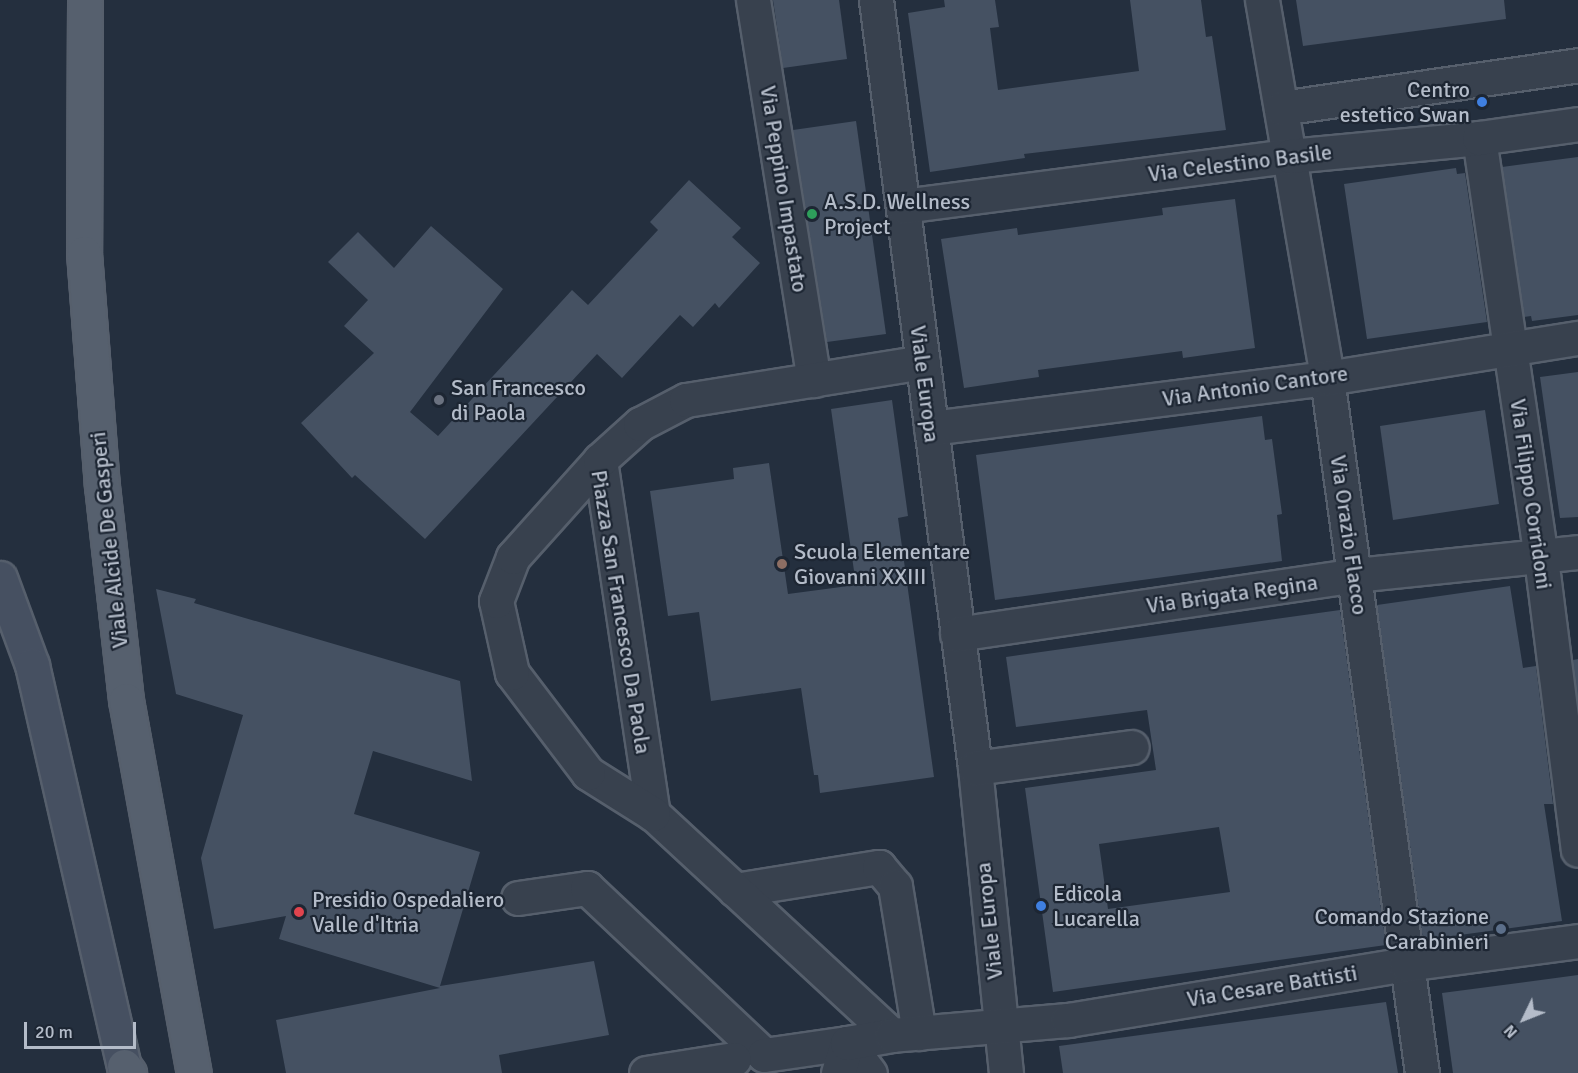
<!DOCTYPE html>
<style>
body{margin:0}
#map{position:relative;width:1578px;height:1073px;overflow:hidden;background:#242f3e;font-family:Signika,sans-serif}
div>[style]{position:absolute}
.building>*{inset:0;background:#455162}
.roads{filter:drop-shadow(2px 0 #565f6c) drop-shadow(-2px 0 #565f6c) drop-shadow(0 2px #565f6c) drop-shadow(0 -2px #565f6c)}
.minor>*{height:33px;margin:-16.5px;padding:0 16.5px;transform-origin:16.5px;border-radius:16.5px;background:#38414e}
.secondary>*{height:33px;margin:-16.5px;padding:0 16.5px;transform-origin:16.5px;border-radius:16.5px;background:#465061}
.primary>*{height:33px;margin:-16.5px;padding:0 16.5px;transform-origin:16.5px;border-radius:16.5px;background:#56606e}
.dots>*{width:16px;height:16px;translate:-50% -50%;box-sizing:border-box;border:3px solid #1d2633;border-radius:50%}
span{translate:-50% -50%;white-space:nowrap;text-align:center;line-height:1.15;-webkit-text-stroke:4.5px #1d2633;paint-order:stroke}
.poi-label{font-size:22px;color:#b4bcc9}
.right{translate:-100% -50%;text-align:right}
.left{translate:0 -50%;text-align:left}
.street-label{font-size:22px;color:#b4bcc9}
.north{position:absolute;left:1494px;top:989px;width:60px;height:60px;-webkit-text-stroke:4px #1d2633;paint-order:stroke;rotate:227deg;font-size:16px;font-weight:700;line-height:24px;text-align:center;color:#b4bcc9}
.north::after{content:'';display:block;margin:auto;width:21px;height:27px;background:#b4bcc9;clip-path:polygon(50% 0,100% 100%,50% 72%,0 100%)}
.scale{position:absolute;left:24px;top:1022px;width:112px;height:27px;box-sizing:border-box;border:3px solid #b4bcc9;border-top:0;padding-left:8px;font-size:18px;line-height:21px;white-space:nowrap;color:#b4bcc9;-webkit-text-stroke:4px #1d2633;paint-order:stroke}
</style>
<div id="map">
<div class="building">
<div style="clip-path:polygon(773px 0,839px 0,847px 59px,783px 68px)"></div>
<div style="clip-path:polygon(944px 0,995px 0,999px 27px,990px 28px,998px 90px,1139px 71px,1130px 0,1201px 0,1206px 37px,1212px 36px,1226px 130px,1024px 154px,1025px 158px,930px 172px,908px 13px,945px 7px)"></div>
<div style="clip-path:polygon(1296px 0,1504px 0,1506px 19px,1303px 46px)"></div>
<div style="clip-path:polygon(856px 121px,886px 334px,827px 342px,793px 130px)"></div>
<div style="clip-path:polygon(1578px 157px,1578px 315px,1532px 321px,1531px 316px,1524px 317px,1502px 167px)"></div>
<div style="clip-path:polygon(1456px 168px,1457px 174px,1465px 173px,1487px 322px,1367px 339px,1344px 184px)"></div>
<div style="clip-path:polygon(689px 180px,741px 228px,732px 237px,760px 263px,719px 308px,715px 303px,693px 327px,680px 315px,622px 378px,597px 354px,425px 539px,355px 475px,352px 478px,301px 423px,374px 353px,344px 326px,368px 300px,328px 262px,358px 232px,394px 268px,431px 226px,503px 289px,410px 412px,438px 436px,572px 290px,588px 305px,658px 230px,650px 222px)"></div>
<div style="clip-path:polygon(1235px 199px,1255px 348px,1183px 358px,1182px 351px,1038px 370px,1039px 377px,964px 388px,941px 239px,1017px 228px,1018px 235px,1163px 215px,1162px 208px)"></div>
<div style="clip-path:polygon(1578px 372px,1578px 517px,1560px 518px,1540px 377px)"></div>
<div style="clip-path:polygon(892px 400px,908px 516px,898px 518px,934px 777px,820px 793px,818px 775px,814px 775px,801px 688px,711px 701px,699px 612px,668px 616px,650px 491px,734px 479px,733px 468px,769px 463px,788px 594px,856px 585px,831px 409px)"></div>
<div style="clip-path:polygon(1485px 410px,1499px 504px,1393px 520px,1380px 426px)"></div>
<div style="clip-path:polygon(1262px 416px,1265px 440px,1272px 439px,1282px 514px,1277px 515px,1282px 561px,995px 600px,976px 455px)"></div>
<div style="clip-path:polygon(1510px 586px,1523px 668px,1536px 666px,1553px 804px,1544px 804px,1562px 921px,1423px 940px,1377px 605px)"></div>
<div style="clip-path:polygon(156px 589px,196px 599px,194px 603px,460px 681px,472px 781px,373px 751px,354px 814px,480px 852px,440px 986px,594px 961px,609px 1035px,499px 1055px,502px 1073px,286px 1073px,276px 1020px,440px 988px,279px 939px,286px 916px,214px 929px,201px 858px,243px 715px,176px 694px)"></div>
<div style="clip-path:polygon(evenodd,1340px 610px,1386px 945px,1053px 992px,1025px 788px,1156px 770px,1147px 710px,1016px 727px,1006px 657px,1340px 610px,1219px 827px,1230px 892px,1108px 909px,1099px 844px,1219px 827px)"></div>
<div style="clip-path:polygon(1578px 659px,1578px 701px,1573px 660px)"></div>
<div style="clip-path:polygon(1578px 975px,1578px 1073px,1453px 1073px,1442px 993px)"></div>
<div style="clip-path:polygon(1386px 1002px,1398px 1073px,1063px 1073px,1059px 1046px)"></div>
</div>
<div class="roads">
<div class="minor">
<div style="left:753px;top:0;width:385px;rotate:80.9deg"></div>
<div style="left:876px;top:0;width:774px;rotate:82.65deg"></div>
<div style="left:975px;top:768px;width:307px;rotate:84.2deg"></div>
<div style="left:1262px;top:0;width:384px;rotate:80.2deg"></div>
<div style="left:1327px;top:378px;width:701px;rotate:82.22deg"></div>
<div style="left:1281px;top:108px;width:300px;rotate:-8.2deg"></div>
<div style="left:1479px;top:138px;width:425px;rotate:81.6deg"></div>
<div style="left:1541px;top:558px;width:294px;rotate:82.8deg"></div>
<div style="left:903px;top:206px;width:390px;rotate:-7.4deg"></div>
<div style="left:1290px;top:156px;width:190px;rotate:-5.4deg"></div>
<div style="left:1479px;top:138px;width:100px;rotate:-8deg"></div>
<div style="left:931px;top:428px;width:399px;rotate:-7.2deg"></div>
<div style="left:1327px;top:378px;width:254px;rotate:-9.1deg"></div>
<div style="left:600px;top:460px;width:358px;rotate:81.5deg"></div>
<div style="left:957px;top:634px;width:403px;rotate:-8.4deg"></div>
<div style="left:1356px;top:575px;width:223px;rotate:-5.9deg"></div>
<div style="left:975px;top:768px;width:158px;rotate:-7.6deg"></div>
<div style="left:735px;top:890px;width:146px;rotate:-9.1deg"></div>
<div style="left:879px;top:867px;width:25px;rotate:50deg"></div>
<div style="left:895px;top:886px;width:149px;rotate:80.7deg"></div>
<div style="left:518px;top:898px;width:70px;rotate:-8.2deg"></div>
<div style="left:587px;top:888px;width:243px;rotate:43.3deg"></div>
<div style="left:764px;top:1055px;width:84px;rotate:-8.2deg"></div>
<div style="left:847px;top:1043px;width:38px;rotate:53deg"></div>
<div style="left:892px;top:1035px;width:326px;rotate:-137.2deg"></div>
<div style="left:653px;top:814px;width:77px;rotate:-147.8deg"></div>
<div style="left:588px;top:773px;width:126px;rotate:-127.2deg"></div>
<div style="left:512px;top:673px;width:74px;rotate:-102.5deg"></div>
<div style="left:496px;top:601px;width:47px;rotate:-68.9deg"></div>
<div style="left:513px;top:557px;width:130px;rotate:-48.1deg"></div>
<div style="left:600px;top:460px;width:54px;rotate:-42deg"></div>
<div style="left:640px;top:424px;width:52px;rotate:-27.6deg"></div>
<div style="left:686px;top:400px;width:240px;rotate:-9.1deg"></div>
<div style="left:646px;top:1073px;width:89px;rotate:-9deg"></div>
<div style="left:838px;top:1073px;width:31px;rotate:-73deg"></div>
<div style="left:847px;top:1043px;width:46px;rotate:-10.1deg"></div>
<div style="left:892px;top:1035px;width:177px;rotate:-4.9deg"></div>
<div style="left:1068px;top:1020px;width:343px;rotate:-9.4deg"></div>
<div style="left:1406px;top:964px;width:174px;rotate:-7.6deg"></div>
</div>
<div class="secondary">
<div style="left:0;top:578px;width:93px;rotate:69.8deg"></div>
<div style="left:32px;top:665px;width:411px;rotate:77.1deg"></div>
</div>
<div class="primary">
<div style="left:85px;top:0;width:253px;rotate:90.2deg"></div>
<div style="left:84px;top:253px;width:234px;rotate:85.6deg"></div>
<div style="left:102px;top:486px;width:215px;rotate:83.6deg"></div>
<div style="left:126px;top:700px;width:379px;rotate:79.7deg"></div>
<div style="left:124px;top:1066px;width:9px;rotate:54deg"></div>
</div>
</div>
<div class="dots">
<div style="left:1482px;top:102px;background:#3f7fe0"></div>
<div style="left:812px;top:214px;background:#2e9e5b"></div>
<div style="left:439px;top:400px;background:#6b7280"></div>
<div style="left:782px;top:564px;background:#8d6e63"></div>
<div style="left:1041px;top:906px;background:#3f7fe0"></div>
<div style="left:299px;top:912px;background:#e0444e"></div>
<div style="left:1501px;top:929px;background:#5c6f8a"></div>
</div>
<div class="poi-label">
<span class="right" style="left:1470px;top:102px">Centro<br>estetico Swan</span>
<span class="left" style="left:824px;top:214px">A.S.D. Wellness<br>Project</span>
<span class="left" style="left:451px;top:400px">San Francesco<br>di Paola</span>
<span class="left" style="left:794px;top:564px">Scuola Elementare<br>Giovanni XXIII</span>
<span class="left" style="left:1053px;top:906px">Edicola<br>Lucarella</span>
<span class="left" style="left:312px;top:912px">Presidio Ospedaliero<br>Valle d'Itria</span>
<span class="right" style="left:1489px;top:929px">Comando Stazione<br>Carabinieri</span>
</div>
<div class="street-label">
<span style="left:1240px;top:163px;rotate:-7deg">Via Celestino Basile</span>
<span style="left:784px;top:189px;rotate:81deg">Via Peppino Impastato</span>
<span style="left:925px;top:384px;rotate:83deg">Viale Europa</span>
<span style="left:1255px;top:386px;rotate:-8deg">Via Antonio Cantore</span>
<span style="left:1531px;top:494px;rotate:82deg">Via Filippo Corridoni</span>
<span style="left:1349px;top:535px;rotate:82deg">Via Orazio Flacco</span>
<span style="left:109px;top:540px;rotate:-96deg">Viale Alcide De Gasperi</span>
<span style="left:1232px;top:594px;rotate:-8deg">Via Brigata Regina</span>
<span style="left:621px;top:612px;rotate:81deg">Piazza San Francesco Da Paola</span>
<span style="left:989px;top:921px;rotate:-96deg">Viale Europa</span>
<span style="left:1272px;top:986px;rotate:-9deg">Via Cesare Battisti</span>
</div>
<div class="north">N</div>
<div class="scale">20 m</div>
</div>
